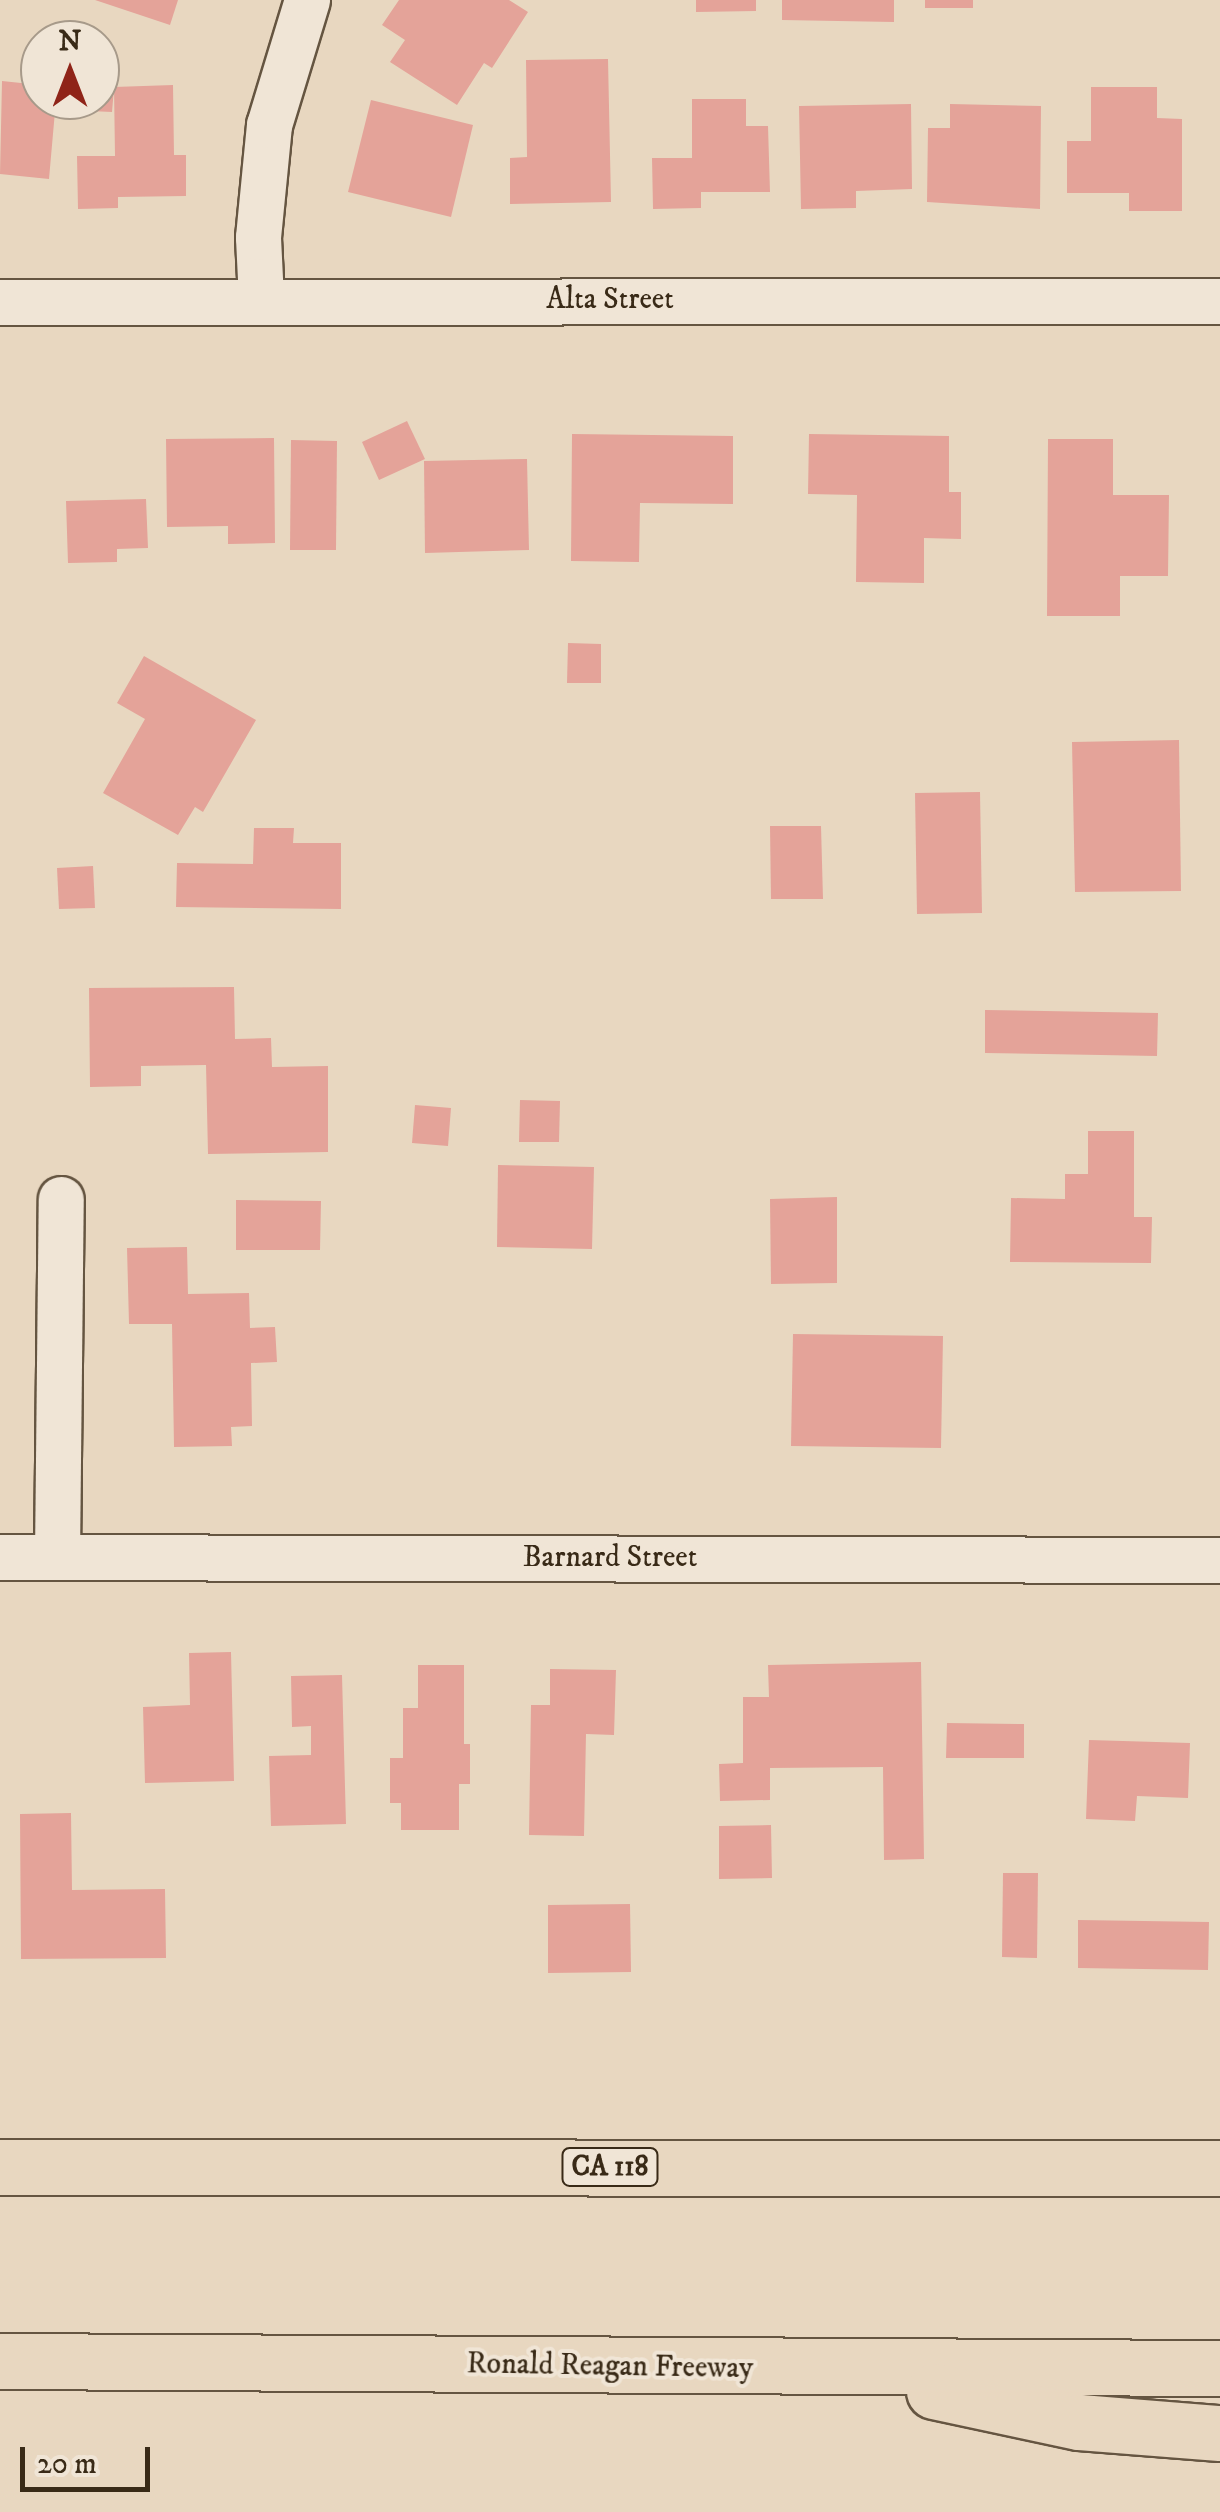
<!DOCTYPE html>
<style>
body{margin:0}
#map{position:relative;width:1220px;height:2512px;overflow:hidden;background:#e8d7c0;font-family:"IM FELL DW Pica",serif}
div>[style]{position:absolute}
.building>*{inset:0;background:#e4a399}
.roads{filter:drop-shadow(2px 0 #655541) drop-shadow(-2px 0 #655541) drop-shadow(0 2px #655541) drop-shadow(0 -2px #655541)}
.minor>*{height:45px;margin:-22.5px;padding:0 22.5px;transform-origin:22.5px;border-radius:22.5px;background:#f0e5d6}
.highway>*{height:55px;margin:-27.5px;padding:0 27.5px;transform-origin:27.5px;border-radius:27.5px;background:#e8d7c0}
span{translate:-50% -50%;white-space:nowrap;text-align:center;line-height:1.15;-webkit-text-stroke:8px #f0e5d6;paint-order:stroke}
.shield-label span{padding:2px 8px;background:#f0e5d6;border:2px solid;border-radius:8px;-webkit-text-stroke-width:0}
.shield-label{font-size:28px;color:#392a17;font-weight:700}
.street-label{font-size:30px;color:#392a17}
.north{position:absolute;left:20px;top:20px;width:100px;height:100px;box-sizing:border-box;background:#f0e5d6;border:2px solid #a79a8a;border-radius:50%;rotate:0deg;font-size:28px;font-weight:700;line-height:40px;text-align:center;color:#392a17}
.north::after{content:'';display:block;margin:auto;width:35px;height:45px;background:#8f2418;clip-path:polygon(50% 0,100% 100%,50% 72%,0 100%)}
.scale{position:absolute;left:20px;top:2447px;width:130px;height:45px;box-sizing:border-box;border:5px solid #392a17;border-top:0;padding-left:12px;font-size:30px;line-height:35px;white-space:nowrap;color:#392a17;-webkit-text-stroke:8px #f0e5d6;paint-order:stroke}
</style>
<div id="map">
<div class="building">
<div style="clip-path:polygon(95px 0,178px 0,170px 25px)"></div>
<div style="clip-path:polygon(399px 0,509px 0,528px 12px,492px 68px,484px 63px,457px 105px,390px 62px,405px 40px,382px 25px)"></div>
<div style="clip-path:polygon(696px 0,756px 0,756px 11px,696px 12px)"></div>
<div style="clip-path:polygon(782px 0,894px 0,894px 22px,782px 20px)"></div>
<div style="clip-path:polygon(925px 0,973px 0,973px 8px,925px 8px)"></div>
<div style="clip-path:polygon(608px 59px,611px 202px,510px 204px,510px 158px,527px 157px,526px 60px)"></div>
<div style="clip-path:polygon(2px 81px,40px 85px,40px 100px,56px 100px,49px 179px,0 174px)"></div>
<div style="clip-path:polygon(173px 85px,174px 155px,186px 155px,186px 196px,118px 197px,118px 208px,78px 209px,77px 156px,115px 156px,114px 87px)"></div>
<div style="clip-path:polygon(1091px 87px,1157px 87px,1157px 118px,1182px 119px,1182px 211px,1129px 211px,1129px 193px,1067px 193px,1067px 141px,1091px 141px)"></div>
<div style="clip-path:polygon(100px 88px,114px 88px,112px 112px,90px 111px,90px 100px,100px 100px)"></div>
<div style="clip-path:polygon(692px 99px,746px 99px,746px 126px,768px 126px,770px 192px,701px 192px,701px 208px,653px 209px,652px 158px,692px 158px)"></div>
<div style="clip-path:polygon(371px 100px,473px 125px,451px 217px,348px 192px)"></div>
<div style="clip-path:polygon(911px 104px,912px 189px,856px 191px,856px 208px,801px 209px,799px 106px)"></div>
<div style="clip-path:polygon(950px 104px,1041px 106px,1040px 209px,927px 202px,928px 128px,950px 128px)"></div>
<div style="clip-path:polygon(407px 421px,425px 459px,379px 480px,362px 442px)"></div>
<div style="clip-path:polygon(572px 434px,733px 436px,733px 504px,640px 503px,639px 562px,571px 561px)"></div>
<div style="clip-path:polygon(809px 434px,949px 436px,949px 492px,961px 492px,961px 539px,924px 538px,924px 583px,856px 582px,857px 495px,808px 494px)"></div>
<div style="clip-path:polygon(274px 438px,275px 543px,228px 544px,228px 526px,167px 527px,166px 439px)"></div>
<div style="clip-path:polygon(1048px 439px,1113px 439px,1113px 495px,1169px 495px,1168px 576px,1120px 576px,1120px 616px,1047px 616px)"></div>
<div style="clip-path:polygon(291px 440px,337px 441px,336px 550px,290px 550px)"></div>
<div style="clip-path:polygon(527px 459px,529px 550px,425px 553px,424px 461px)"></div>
<div style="clip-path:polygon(146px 499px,148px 548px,117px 549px,117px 562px,68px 563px,66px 501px)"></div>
<div style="clip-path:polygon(568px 643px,601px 644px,601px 683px,567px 683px)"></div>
<div style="clip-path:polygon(144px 656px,256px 720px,203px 812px,195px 807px,178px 835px,103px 793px,145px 719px,117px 703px)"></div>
<div style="clip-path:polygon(1179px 740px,1181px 891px,1075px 892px,1072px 742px)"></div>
<div style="clip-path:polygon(980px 792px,982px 913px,917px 914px,915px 793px)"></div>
<div style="clip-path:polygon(770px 826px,821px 826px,823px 899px,771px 899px)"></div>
<div style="clip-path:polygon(254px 828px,294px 828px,293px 843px,341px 843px,341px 909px,176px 907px,177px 863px,253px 864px)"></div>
<div style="clip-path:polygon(93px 866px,95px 908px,59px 909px,57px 868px)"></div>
<div style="clip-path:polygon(234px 987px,235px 1039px,271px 1038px,272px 1067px,328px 1066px,328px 1152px,208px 1154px,206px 1065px,141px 1066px,141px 1086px,90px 1087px,89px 988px)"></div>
<div style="clip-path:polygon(985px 1010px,1158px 1013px,1157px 1056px,985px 1053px)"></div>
<div style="clip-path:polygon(520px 1100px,560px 1101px,559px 1142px,519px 1142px)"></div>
<div style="clip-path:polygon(415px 1105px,451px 1108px,448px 1146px,412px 1143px)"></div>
<div style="clip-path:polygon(1088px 1131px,1134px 1131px,1134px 1217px,1152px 1217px,1151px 1263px,1010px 1262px,1011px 1198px,1065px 1199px,1065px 1174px,1088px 1174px)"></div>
<div style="clip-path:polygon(498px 1165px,594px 1167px,592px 1249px,497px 1247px)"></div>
<div style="clip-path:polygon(837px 1197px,837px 1283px,771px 1284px,770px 1199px)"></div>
<div style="clip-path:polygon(236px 1200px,321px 1201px,320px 1250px,236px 1250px)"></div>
<div style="clip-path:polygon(187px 1247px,188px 1294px,249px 1293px,250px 1328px,275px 1327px,277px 1362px,251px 1363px,252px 1426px,231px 1427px,232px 1446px,174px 1447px,172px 1324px,129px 1324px,127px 1248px)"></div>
<div style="clip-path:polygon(793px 1334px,943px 1336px,941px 1448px,791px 1446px)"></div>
<div style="clip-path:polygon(231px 1652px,234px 1781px,145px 1783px,143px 1707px,190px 1705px,189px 1653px)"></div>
<div style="clip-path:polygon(921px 1662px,924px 1859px,884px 1860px,883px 1767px,770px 1768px,770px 1800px,720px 1801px,719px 1764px,743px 1763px,743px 1697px,769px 1697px,768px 1665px)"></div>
<div style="clip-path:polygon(418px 1665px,464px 1665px,464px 1744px,470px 1744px,470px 1784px,459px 1784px,459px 1830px,401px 1830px,401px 1803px,390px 1803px,390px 1758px,403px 1758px,403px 1708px,418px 1708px)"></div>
<div style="clip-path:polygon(550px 1669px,616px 1670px,614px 1735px,586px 1734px,584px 1836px,529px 1835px,531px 1705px,550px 1705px)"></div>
<div style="clip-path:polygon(342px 1675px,346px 1824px,271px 1826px,269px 1756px,311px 1755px,311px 1726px,292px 1727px,291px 1676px)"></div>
<div style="clip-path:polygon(947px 1723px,1024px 1724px,1024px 1758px,946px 1758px)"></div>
<div style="clip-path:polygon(1089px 1740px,1190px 1743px,1188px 1798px,1137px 1796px,1135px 1821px,1086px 1819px)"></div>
<div style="clip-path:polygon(71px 1813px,72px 1890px,165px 1889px,166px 1958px,21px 1959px,20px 1814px)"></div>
<div style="clip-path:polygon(771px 1825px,772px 1878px,719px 1879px,719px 1826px)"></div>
<div style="clip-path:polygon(1003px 1873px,1038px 1873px,1037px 1958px,1002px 1957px)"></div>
<div style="clip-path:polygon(630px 1904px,631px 1972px,548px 1973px,548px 1905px)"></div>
<div style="clip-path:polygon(1078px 1920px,1209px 1922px,1208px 1970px,1078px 1968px)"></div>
</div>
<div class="roads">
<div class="minor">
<div style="left:261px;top:299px;width:62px;rotate:-92.8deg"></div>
<div style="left:258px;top:237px;width:113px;rotate:-84.4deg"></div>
<div style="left:269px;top:125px;width:131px;rotate:-73.1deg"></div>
<div style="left:0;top:302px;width:1220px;rotate:-0.05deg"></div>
<div style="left:57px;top:1556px;width:357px;rotate:-89.4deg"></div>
<div style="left:0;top:1557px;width:1220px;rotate:0.14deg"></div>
</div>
<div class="highway">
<div style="left:0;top:2167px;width:1220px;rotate:0.05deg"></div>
<div style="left:0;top:2361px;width:1220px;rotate:0.33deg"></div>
<div style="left:934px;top:2391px;width:148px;rotate:12.1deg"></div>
<div style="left:1079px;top:2422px;width:141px;rotate:4.5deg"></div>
</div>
</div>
<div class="shield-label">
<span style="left:610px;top:2167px">CA 118</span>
</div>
<div class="street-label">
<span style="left:610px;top:300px">Alta Street</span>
<span style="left:610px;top:1558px">Barnard Street</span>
<span style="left:610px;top:2367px;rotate:1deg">Ronald Reagan Freeway</span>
</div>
<div class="north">N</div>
<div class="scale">20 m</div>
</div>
